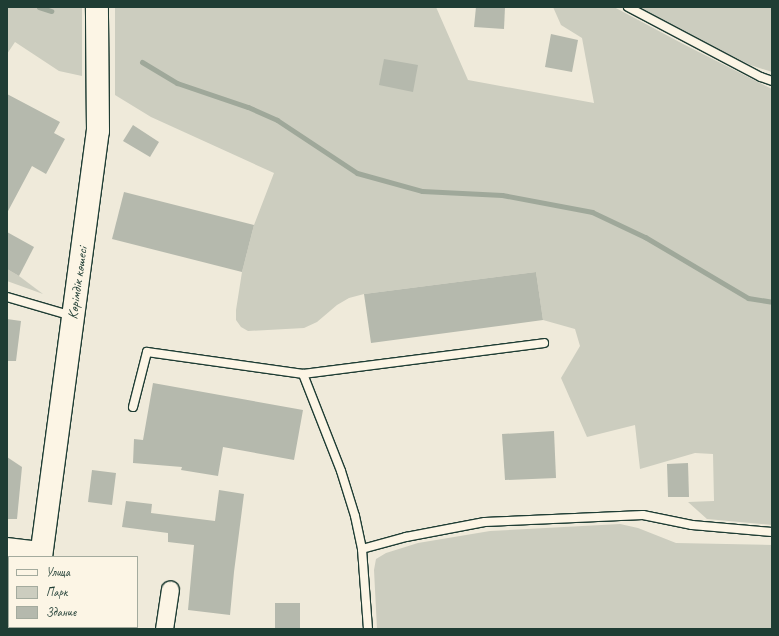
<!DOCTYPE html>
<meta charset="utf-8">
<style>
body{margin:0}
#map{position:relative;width:779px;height:636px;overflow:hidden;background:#efeada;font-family:Caveat,sans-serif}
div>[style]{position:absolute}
.green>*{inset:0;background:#cccdbf}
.stream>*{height:5px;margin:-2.5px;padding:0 2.5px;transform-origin:2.5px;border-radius:2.5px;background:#9fa89a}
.building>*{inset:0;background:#b5b9ad}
.roads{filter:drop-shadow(1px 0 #1f3d34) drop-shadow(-1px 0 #1f3d34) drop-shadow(0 1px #1f3d34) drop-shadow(0 -1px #1f3d34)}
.lane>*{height:8px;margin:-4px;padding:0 4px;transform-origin:4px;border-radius:4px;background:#fcf5e5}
.street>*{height:17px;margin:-8.5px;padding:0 8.5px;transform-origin:8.5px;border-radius:8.5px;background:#fcf5e5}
.secondary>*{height:22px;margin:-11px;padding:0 11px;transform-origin:11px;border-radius:11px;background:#fcf5e5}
span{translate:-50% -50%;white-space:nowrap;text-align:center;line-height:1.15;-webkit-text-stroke:3px #fcf5e5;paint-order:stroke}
.street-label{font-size:14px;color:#1f3d34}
.frame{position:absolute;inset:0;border:8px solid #1f3d34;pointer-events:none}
.legend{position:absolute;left:8px;top:556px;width:130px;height:72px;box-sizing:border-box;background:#fcf5e5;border:1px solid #a4ab9e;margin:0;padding:5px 7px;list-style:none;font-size:12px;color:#1f3d34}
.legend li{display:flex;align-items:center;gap:8px;height:20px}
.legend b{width:20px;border:1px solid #a4ab9e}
</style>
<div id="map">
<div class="green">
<div style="clip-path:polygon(7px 7px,82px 7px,82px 76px,59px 71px,15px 42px,7px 54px)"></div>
<div style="clip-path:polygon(115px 7px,436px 7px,468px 80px,594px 103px,582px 38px,561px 25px,553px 7px,614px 7px,685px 45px,772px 89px,772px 525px,707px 519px,688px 502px,714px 501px,713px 454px,695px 453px,640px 469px,635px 425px,587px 437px,561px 378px,580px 346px,575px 329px,543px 320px,536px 272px,364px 294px,349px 298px,337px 305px,317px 322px,304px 328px,248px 331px,241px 327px,236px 320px,236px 310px,242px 272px,254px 225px,274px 173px,151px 117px,115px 95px)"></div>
<div style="clip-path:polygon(634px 7px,772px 7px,772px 72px,750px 65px)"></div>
<div style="clip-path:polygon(7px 269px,19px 276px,43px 294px,7px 281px)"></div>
<div style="clip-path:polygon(620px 524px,638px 528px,676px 543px,772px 545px,772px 629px,377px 629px,374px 570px,376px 559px,386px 553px,418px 543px,490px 531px)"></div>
</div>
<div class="stream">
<div style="left:39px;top:7px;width:13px;rotate:18deg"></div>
<div style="left:142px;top:62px;width:41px;rotate:31deg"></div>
<div style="left:177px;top:83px;width:75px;rotate:18.7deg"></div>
<div style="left:248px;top:107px;width:32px;rotate:24deg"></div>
<div style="left:277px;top:120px;width:96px;rotate:33.5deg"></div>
<div style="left:357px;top:173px;width:67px;rotate:15.5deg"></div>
<div style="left:422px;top:191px;width:80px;rotate:2.9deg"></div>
<div style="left:502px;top:195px;width:92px;rotate:10.7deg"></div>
<div style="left:592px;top:212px;width:59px;rotate:25.3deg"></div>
<div style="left:645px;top:237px;width:120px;rotate:30.6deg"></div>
<div style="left:748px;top:298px;width:24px;rotate:9deg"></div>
</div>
<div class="building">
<div style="clip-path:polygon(476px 7px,505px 7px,504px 29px,474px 27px)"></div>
<div style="clip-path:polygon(551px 34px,578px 40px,572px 72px,545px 67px)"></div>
<div style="clip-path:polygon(384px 59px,418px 65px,413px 92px,379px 85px)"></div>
<div style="clip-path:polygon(7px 94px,60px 122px,54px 133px,65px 139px,46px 174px,32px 166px,7px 213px)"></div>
<div style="clip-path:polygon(133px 125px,159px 142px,150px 157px,123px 141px)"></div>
<div style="clip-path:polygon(124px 192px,254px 225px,242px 272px,112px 239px)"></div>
<div style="clip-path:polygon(7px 232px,34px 247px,19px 276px,7px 269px)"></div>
<div style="clip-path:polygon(536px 272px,543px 320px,371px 343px,364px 294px)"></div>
<div style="clip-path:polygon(7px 319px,21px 321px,16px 361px,7px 361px)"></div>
<div style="clip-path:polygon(153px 383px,303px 410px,294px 460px,223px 447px,218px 476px,181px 470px,182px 467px,133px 463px,134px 439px,143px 440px)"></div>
<div style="clip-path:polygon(554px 431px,556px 478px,505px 480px,502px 434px)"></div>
<div style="clip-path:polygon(7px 457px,22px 467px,17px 519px,7px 519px)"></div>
<div style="clip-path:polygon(688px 463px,689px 497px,668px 497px,667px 464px)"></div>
<div style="clip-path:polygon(92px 470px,116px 473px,112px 505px,88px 502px)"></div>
<div style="clip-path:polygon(219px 490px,244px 494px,234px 572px,230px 615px,188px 610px,194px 545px,168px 542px,168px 533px,122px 527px,126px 501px,152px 504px,151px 513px,215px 521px)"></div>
<div style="clip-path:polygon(275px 603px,300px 603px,300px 629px,275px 629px)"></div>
</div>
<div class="roads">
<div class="lane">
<div style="left:628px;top:7px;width:150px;rotate:27.8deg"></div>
<div style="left:761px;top:77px;width:12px;rotate:20deg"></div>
<div style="left:7px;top:297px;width:68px;rotate:16.3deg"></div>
<div style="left:303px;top:374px;width:104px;rotate:68.6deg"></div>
<div style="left:341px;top:471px;width:47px;rotate:72.7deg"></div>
<div style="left:355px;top:516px;width:34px;rotate:78deg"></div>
<div style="left:133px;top:407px;width:57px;rotate:-75.7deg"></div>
<div style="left:147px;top:352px;width:158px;rotate:8deg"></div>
<div style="left:303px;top:374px;width:243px;rotate:-7.3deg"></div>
<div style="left:368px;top:629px;width:80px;rotate:-94.3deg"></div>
<div style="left:362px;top:549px;width:46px;rotate:-15.3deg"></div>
<div style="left:406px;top:537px;width:80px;rotate:-10.8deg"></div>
<div style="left:485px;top:522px;width:158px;rotate:-2.5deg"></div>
<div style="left:643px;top:515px;width:50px;rotate:11.5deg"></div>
<div style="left:692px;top:525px;width:80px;rotate:5deg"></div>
</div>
<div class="street">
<div style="left:164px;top:629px;width:40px;rotate:-81.5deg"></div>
</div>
<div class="secondary">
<div style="left:7px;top:549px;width:34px;rotate:7deg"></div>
<div style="left:41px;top:557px;width:430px;rotate:-82.4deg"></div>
<div style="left:98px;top:131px;width:124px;rotate:-90.5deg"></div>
<div style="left:35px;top:629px;width:2px;rotate:-90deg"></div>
</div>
</div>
<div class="street-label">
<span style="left:78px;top:283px;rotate:-82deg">Көрімдік көшесі</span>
</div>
<div class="frame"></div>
<ul class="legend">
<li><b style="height:5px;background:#fcf5e5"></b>Улица</li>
<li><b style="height:11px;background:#cccdbf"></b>Парк</li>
<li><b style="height:11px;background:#b5b9ad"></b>Здание</li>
</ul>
</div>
